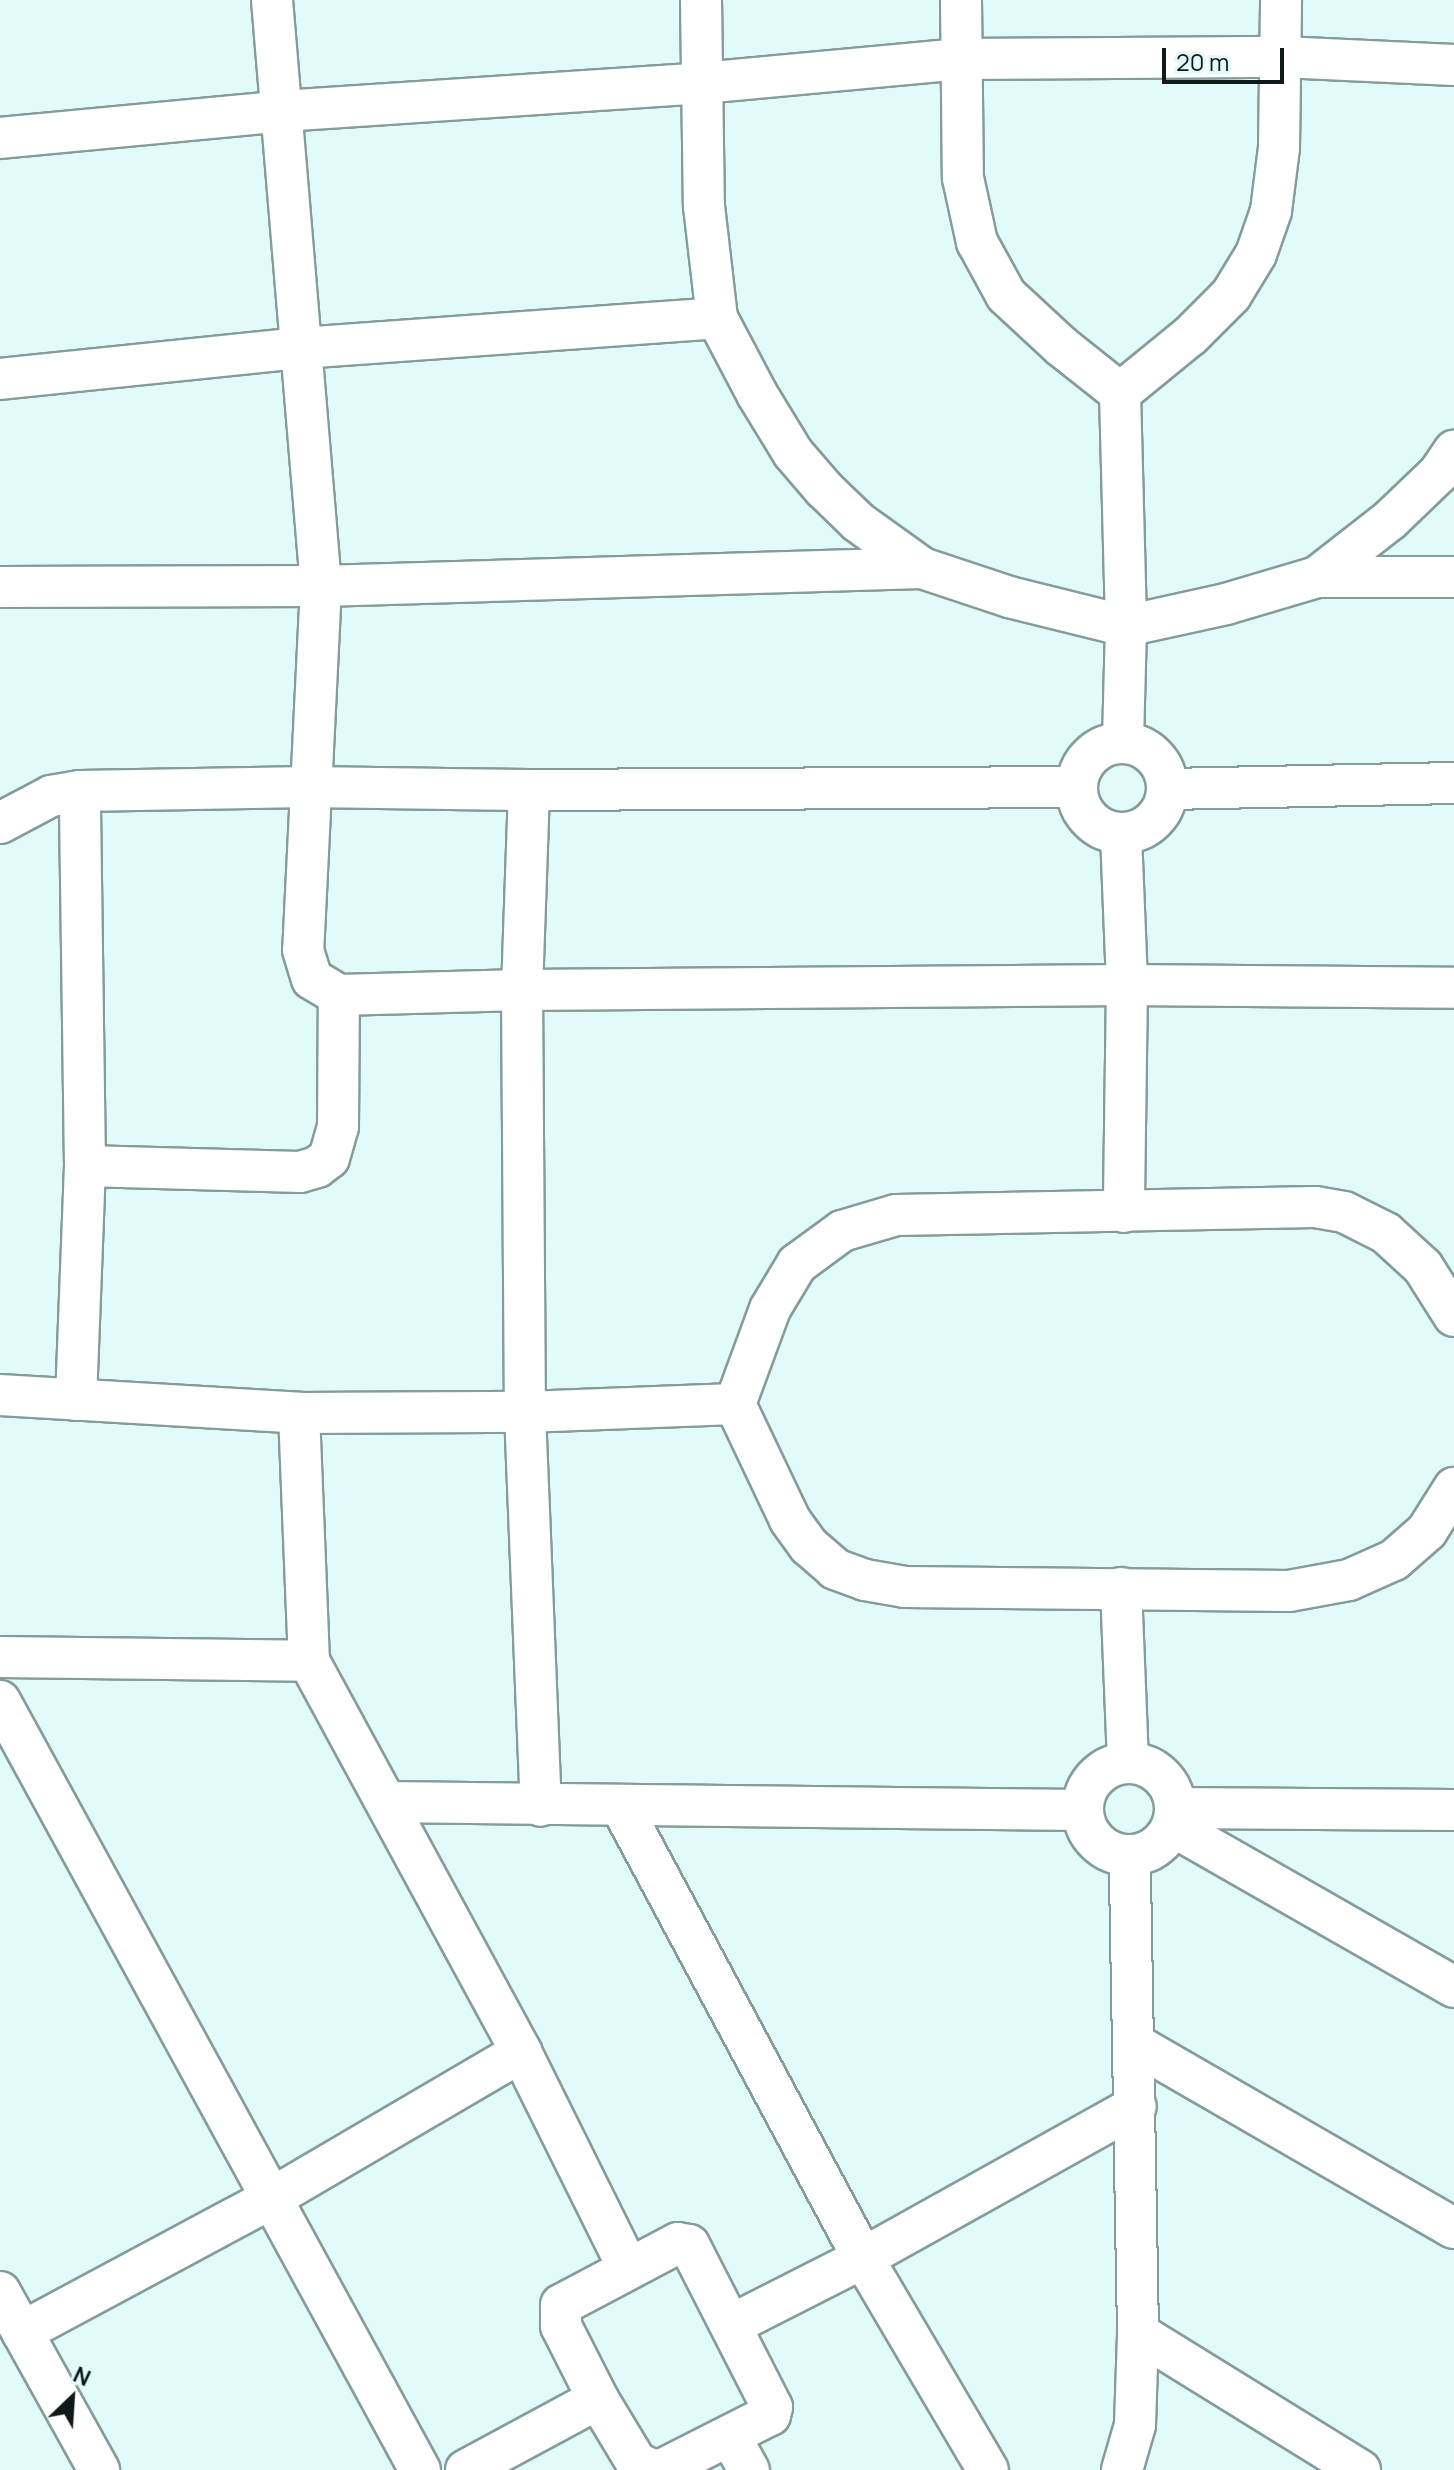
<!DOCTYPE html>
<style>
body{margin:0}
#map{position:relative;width:1454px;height:2470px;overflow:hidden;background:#e1fbfb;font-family:Manrope,sans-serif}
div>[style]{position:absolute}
.roads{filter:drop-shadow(2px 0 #849c9c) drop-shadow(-2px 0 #849c9c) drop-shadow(0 2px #849c9c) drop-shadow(0 -2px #849c9c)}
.street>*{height:40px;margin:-20px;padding:0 20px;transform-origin:20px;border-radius:20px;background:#fff}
.street>.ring{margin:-20px;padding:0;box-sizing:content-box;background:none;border:40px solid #fff;border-radius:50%}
span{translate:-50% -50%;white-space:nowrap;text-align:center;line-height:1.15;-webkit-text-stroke:8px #e1fbfb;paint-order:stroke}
.north{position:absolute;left:32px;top:2358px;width:80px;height:80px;-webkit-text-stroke:6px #e1fbfb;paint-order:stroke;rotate:25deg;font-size:22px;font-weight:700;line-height:32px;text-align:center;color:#101919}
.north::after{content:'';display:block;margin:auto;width:28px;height:36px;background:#101919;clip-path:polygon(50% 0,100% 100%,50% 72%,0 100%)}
.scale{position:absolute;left:1162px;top:48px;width:122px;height:36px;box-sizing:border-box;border:4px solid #101919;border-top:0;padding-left:10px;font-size:24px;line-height:28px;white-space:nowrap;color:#101919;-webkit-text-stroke:6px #e1fbfb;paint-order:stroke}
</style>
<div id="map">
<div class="roads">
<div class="street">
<div style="left:272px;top:0;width:588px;rotate:85.22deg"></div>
<div style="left:321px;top:586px;width:364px;rotate:92.8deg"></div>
<div style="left:303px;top:950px;width:30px;rotate:73deg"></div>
<div style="left:312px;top:979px;width:31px;rotate:31deg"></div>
<div style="left:339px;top:995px;width:183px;rotate:-1.6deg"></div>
<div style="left:522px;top:990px;width:605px;rotate:-0.47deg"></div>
<div style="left:1127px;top:985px;width:327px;rotate:0.5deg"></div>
<div style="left:701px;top:0;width:206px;rotate:89.2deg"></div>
<div style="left:704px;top:206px;width:113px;rotate:83.4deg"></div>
<div style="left:717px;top:318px;width:86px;rotate:62.2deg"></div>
<div style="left:757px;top:394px;width:69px;rotate:58.6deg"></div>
<div style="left:793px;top:453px;width:48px;rotate:49.3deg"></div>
<div style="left:824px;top:489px;width:47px;rotate:44.1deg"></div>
<div style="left:858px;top:522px;width:79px;rotate:35.7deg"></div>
<div style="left:922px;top:568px;width:92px;rotate:18.4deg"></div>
<div style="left:1009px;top:597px;width:121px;rotate:13.9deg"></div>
<div style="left:1126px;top:626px;width:102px;rotate:-12.4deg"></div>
<div style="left:1226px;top:604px;width:95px;rotate:-16.5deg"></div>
<div style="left:1317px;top:577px;width:93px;rotate:-38deg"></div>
<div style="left:1390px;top:520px;width:68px;rotate:-43.8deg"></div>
<div style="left:1439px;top:473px;width:27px;rotate:-56deg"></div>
<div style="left:961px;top:0;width:178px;rotate:89.4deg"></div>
<div style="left:963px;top:178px;width:66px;rotate:77.7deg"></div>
<div style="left:977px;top:242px;width:60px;rotate:61.3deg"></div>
<div style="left:1006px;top:295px;width:75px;rotate:42.8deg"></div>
<div style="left:1061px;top:346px;width:75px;rotate:38.5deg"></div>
<div style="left:1120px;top:393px;width:90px;rotate:-39.2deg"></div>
<div style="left:1190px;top:336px;width:58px;rotate:-45deg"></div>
<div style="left:1231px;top:295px;width:48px;rotate:-58.6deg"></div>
<div style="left:1256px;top:254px;width:46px;rotate:-70.8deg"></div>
<div style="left:1271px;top:211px;width:64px;rotate:-82.8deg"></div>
<div style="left:1279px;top:148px;width:148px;rotate:-89.2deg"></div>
<div style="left:0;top:138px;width:284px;rotate:-5.4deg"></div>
<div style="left:283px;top:111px;width:420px;rotate:-3.8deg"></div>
<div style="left:702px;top:83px;width:260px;rotate:-5.3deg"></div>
<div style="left:961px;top:59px;width:321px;rotate:-0.4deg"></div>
<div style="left:1282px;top:57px;width:172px;rotate:2.7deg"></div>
<div style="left:0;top:379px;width:302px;rotate:-5.9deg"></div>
<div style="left:300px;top:348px;width:418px;rotate:-4.1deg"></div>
<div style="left:1120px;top:393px;width:233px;rotate:88.5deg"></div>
<div style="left:1126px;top:626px;width:117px;rotate:91.5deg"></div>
<div style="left:1317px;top:577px;width:137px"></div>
<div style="left:0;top:587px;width:321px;rotate:-0.2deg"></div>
<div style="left:321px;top:586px;width:601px;rotate:-1.72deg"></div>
<div class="ring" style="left:1077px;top:743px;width:50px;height:50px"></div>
<div style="left:1168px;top:789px;width:286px;rotate:-1.2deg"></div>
<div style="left:529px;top:790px;width:200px;rotate:92deg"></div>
<div style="left:522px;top:990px;width:422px;rotate:89.6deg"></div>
<div style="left:525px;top:1412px;width:394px;rotate:87.7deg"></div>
<div style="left:0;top:823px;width:58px;rotate:-27.9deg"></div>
<div style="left:51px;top:796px;width:29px;rotate:-10deg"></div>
<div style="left:80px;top:791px;width:228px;rotate:-1deg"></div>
<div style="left:308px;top:787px;width:221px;rotate:0.8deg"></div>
<div style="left:529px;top:790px;width:547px;rotate:-0.31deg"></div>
<div style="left:1121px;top:834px;width:151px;rotate:87.7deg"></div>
<div style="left:1127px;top:985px;width:227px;rotate:90.8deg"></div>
<div style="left:85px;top:1166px;width:215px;rotate:1.6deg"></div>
<div style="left:300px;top:1172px;width:18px;rotate:-16deg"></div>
<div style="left:317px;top:1167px;width:15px;rotate:-37deg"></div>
<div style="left:329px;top:1158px;width:33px;rotate:-74deg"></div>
<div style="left:338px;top:1126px;width:131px;rotate:-89.6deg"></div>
<div style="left:1454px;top:1316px;width:58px;rotate:-122.3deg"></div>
<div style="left:1423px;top:1267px;width:50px;rotate:-137.4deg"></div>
<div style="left:1386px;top:1233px;width:47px;rotate:-153.4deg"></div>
<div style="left:1344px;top:1212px;width:29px;rotate:-170deg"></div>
<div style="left:1315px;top:1207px;width:419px;rotate:178.9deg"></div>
<div style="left:896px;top:1215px;width:56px;rotate:163.5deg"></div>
<div style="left:842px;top:1231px;width:56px;rotate:143.7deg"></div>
<div style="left:797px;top:1264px;width:52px;rotate:121deg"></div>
<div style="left:770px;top:1309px;width:101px;rotate:110.2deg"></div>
<div style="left:735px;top:1404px;width:128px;rotate:64.6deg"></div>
<div style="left:790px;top:1520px;width:32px;rotate:54deg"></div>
<div style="left:809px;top:1546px;width:35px;rotate:41deg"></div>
<div style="left:835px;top:1569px;width:32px;rotate:20deg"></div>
<div style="left:865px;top:1580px;width:41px;rotate:9.9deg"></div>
<div style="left:905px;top:1587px;width:384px;rotate:0.6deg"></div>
<div style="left:1289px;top:1591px;width:61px;rotate:-10.4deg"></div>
<div style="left:1349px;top:1580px;width:49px;rotate:-24deg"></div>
<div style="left:1394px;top:1560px;width:44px;rotate:-41.3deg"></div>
<div style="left:1427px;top:1531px;width:51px;rotate:-57.9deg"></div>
<div style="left:0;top:1395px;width:300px;rotate:3.4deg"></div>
<div style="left:299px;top:1413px;width:226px;rotate:-0.3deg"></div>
<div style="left:525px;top:1412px;width:210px;rotate:-2.2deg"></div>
<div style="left:76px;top:1400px;width:234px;rotate:-87.8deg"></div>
<div style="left:85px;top:1166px;width:375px;rotate:-90.8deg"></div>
<div style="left:299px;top:1413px;width:248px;rotate:87.7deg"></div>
<div style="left:309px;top:1661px;width:445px;rotate:61.5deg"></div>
<div style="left:521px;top:2052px;width:241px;rotate:63.6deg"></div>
<div style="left:1121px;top:1588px;width:175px;rotate:87.7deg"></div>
<div style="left:0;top:1657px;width:309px;rotate:0.7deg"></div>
<div style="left:0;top:1701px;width:876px;rotate:61.36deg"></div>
<div class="ring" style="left:1083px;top:1763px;width:52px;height:52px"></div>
<div style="left:386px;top:1802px;width:696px;rotate:0.66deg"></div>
<div style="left:621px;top:1806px;width:513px;rotate:61.84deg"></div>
<div style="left:863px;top:2258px;width:246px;rotate:59.5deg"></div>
<div style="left:1175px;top:1808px;width:279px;rotate:0.4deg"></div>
<div style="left:1172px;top:1826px;width:325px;rotate:29.7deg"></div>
<div style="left:1133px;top:2043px;width:370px;rotate:30deg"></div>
<div style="left:0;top:2292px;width:204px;rotate:60.9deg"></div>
<div style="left:731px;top:2325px;width:148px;rotate:-26.9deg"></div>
<div style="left:863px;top:2258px;width:312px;rotate:-29.1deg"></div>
<div style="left:22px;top:2332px;width:284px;rotate:-28.2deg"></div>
<div style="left:272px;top:2198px;width:289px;rotate:-30.4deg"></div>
<div style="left:1138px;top:2333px;width:261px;rotate:31.7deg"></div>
<div style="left:730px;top:2436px;width:39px;rotate:61deg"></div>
<div style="left:466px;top:2470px;width:150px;rotate:-28.3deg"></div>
<div style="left:598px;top:2399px;width:74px;rotate:58.9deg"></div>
<div style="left:636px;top:2462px;width:18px;rotate:27deg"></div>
<div style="left:652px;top:2470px;width:11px;rotate:-5deg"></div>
<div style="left:663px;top:2469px;width:120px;rotate:-26.8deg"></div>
<div style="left:770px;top:2415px;width:8px;rotate:-76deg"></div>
<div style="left:772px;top:2407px;width:182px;rotate:-117.1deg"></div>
<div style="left:689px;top:2245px;width:11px;rotate:-170deg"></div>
<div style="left:678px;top:2243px;width:132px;rotate:152.1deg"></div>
<div style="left:561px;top:2305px;width:21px;rotate:90deg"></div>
<div style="left:561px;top:2326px;width:82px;rotate:63.1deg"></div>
<div style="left:1122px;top:2470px;width:47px;rotate:-73.9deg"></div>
<div style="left:1135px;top:2425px;width:92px;rotate:-88.1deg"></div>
<div style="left:1138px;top:2333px;width:478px;rotate:-91deg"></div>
</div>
</div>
<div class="north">N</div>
<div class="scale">20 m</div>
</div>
